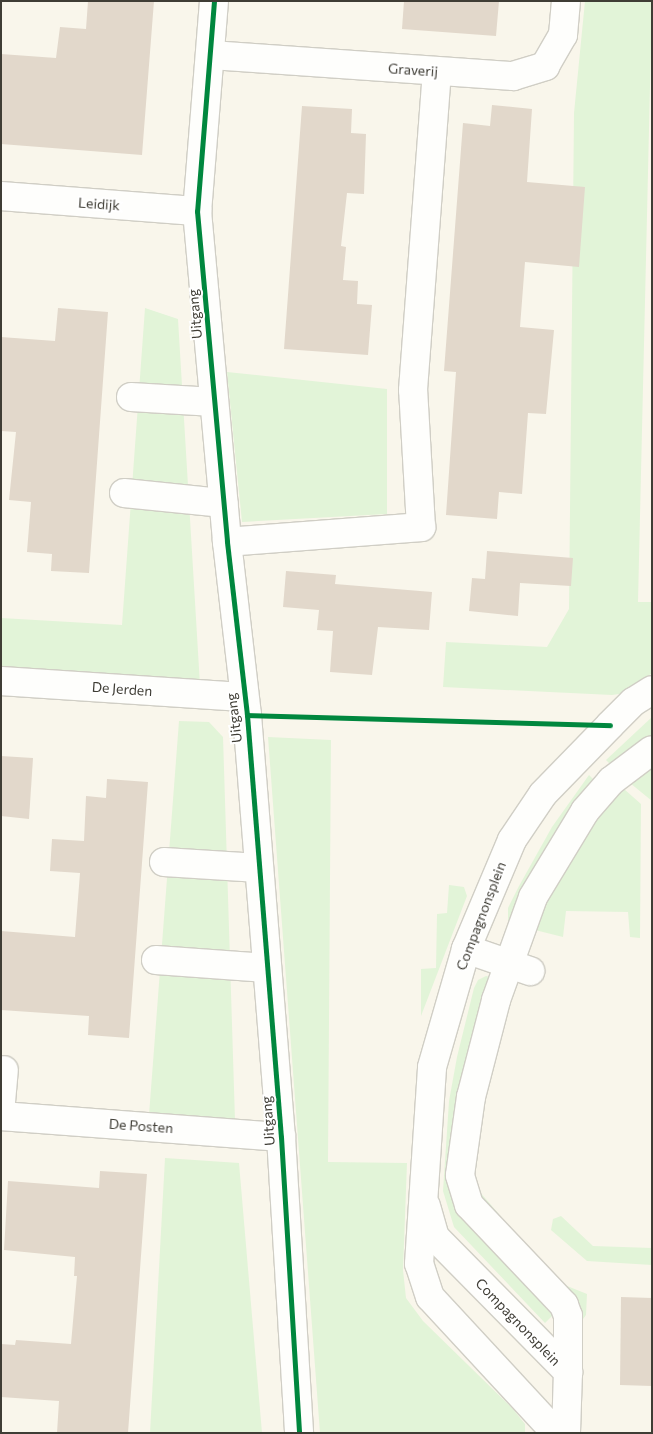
<!DOCTYPE html>
<style>
body{margin:0}
#map{position:relative;width:653px;height:1434px;overflow:hidden;background:#f9f6eb;font-family:Commissioner,sans-serif}
div>[style]{position:absolute}
.green>*{inset:0;background:#e2f4d8}
.building>*{inset:0;background:#e2d8cb}
.roads{filter:drop-shadow(1px 0 #d0cec5) drop-shadow(-1px 0 #d0cec5) drop-shadow(0 1px #d0cec5) drop-shadow(0 -1px #d0cec5)}
.minor>*{height:28px;margin:-14px;padding:0 14px;transform-origin:14px;border-radius:14px;background:#fefefc}
.cycleway>*{height:5px;margin:-2.5px;padding:0 2.5px;transform-origin:2.5px;border-radius:2.5px;background:#00873e}
span{translate:-50% -50%;white-space:nowrap;text-align:center;line-height:1.15;-webkit-text-stroke:4px #fff;paint-order:stroke}
.street-label{font-size:14px;color:#3f3d35}
.frame{position:absolute;inset:0;border:2px solid #3f3d35;pointer-events:none}
</style>
<div id="map">
<div class="green">
<div style="clip-path:polygon(585px 1px,652px 1px,638px 602px,652px 602px,652px 673px,626px 693px,612px 695px,443px 687px,446px 642px,547px 647px,569px 609px,574px 113px)"></div>
<div style="clip-path:polygon(145px 308px,178px 319px,200px 685px,1px 670px,1px 618px,122px 625px)"></div>
<div style="clip-path:polygon(227px 372px,387px 389px,387px 514px,242px 522px)"></div>
<div style="clip-path:polygon(652px 717px,652px 737px,613px 767px,606px 760px)"></div>
<div style="clip-path:polygon(179px 721px,209px 722px,223px 737px,235px 1121px,149px 1115px)"></div>
<div style="clip-path:polygon(268px 737px,331px 740px,328px 1162px,407px 1163px,403px 1270px,406px 1298px,423px 1321px,512px 1408px,525px 1424px,525px 1433px,320px 1433px)"></div>
<div style="clip-path:polygon(652px 766px,652px 801px,630px 783px)"></div>
<div style="clip-path:polygon(589px 775px,596px 782px,508px 924px,508px 908px,519px 886px,552px 827px)"></div>
<div style="clip-path:polygon(624px 789px,641px 804px,640px 938px,630px 937px,628px 912px,566px 911px,563px 937px,527px 928px,578px 832px)"></div>
<div style="clip-path:polygon(449px 885px,464px 887px,467px 896px,421px 1016px,421px 969px,436px 968px,437px 914px,447px 913px)"></div>
<div style="clip-path:polygon(486px 976px,490px 977px,453px 1156px,555px 1313px,545px 1323px,454px 1227px,443px 1191px,449px 1101px,457px 1057px,474px 988px,478px 980px)"></div>
<div style="clip-path:polygon(514px 976px,495px 1029px,487px 1067px,474px 1179px,479px 1191px,535px 1256px,567px 1286px,587px 1294px,586px 1315px,580px 1323px,570px 1296px,480px 1205px,471px 1180px,482px 1068px,509px 978px)"></div>
<div style="clip-path:polygon(165px 1158px,239px 1163px,262px 1433px,150px 1433px)"></div>
<div style="clip-path:polygon(561px 1216px,593px 1246px,652px 1248px,652px 1265px,587px 1261px,551px 1230px,553px 1219px)"></div>
</div>
<div class="building">
<div style="clip-path:polygon(88px 1px,154px 1px,142px 155px,1px 144px,1px 54px,56px 58px,60px 27px,86px 29px)"></div>
<div style="clip-path:polygon(404px 1px,499px 1px,496px 36px,402px 29px)"></div>
<div style="clip-path:polygon(492px 105px,532px 109px,527px 182px,585px 187px,579px 267px,525px 262px,520px 327px,554px 330px,546px 414px,528px 413px,522px 494px,499px 492px,497px 519px,446px 515px,456px 372px,444px 371px,463px 123px,490px 126px)"></div>
<div style="clip-path:polygon(302px 106px,352px 109px,351px 133px,366px 134px,364px 194px,347px 193px,341px 246px,346px 247px,343px 280px,358px 281px,357px 304px,372px 305px,368px 355px,284px 349px)"></div>
<div style="clip-path:polygon(58px 308px,108px 312px,89px 573px,51px 571px,52px 554px,27px 552px,31px 502px,9px 500px,16px 432px,1px 431px,1px 337px,55px 341px)"></div>
<div style="clip-path:polygon(487px 551px,573px 558px,571px 586px,520px 583px,518px 616px,469px 611px,472px 578px,485px 579px)"></div>
<div style="clip-path:polygon(286px 571px,336px 575px,335px 584px,432px 592px,429px 630px,378px 627px,372px 675px,330px 672px,333px 631px,317px 630px,319px 610px,283px 607px)"></div>
<div style="clip-path:polygon(1px 756px,33px 758px,29px 819px,1px 816px)"></div>
<div style="clip-path:polygon(107px 779px,148px 782px,129px 1038px,88px 1035px,89px 1016px,1px 1010px,1px 931px,75px 937px,80px 873px,50px 871px,52px 839px,84px 841px,86px 796px,106px 798px)"></div>
<div style="clip-path:polygon(100px 1171px,147px 1174px,128px 1433px,57px 1433px,59px 1401px,1px 1397px,1px 1344px,15px 1345px,16px 1340px,71px 1344px,77px 1276px,74px 1276px,75px 1257px,4px 1250px,8px 1181px,99px 1188px)"></div>
<div style="clip-path:polygon(621px 1297px,652px 1298px,652px 1386px,620px 1385px)"></div>
</div>
<div class="roads">
<div class="minor">
<div style="left:214px;top:1px;width:211px;rotate:94.6deg"></div>
<div style="left:197px;top:211px;width:332px;rotate:84.8deg"></div>
<div style="left:227px;top:542px;width:174px;rotate:83.4deg"></div>
<div style="left:247px;top:715px;width:423px;rotate:85.4deg"></div>
<div style="left:281px;top:1137px;width:297px;rotate:86.5deg"></div>
<div style="left:211px;top:55px;width:303px;rotate:4deg"></div>
<div style="left:513px;top:76px;width:34px;rotate:-17deg"></div>
<div style="left:545px;top:66px;width:36px;rotate:-60deg"></div>
<div style="left:563px;top:35px;width:34px;rotate:-85deg"></div>
<div style="left:1px;top:196px;width:197px;rotate:4.4deg"></div>
<div style="left:131px;top:397px;width:83px;rotate:3.4deg"></div>
<div style="left:124px;top:493px;width:100px;rotate:5.8deg"></div>
<div style="left:227px;top:542px;width:195px;rotate:-4.4deg"></div>
<div style="left:421px;top:527px;width:137px;rotate:-93.3deg"></div>
<div style="left:413px;top:390px;width:319px;rotate:-85.7deg"></div>
<div style="left:1px;top:681px;width:243px;rotate:3.8deg"></div>
<div style="left:164px;top:862px;width:95px;rotate:3.6deg"></div>
<div style="left:466px;top:949px;width:68px;rotate:19deg"></div>
<div style="left:156px;top:960px;width:111px;rotate:4.1deg"></div>
<div style="left:1px;top:1102px;width:32px;rotate:-85deg"></div>
<div style="left:1px;top:1116px;width:281px;rotate:4.3deg"></div>
<div style="left:426px;top:1206px;width:32px;rotate:74deg"></div>
<div style="left:435px;top:1237px;width:190px;rotate:45.4deg"></div>
<div style="left:568px;top:1372px;width:61px;rotate:91.9deg"></div>
<div style="left:568px;top:1372px;width:56px;rotate:-90deg"></div>
<div style="left:568px;top:1316px;width:12px;rotate:-110deg"></div>
<div style="left:564px;top:1305px;width:138px;rotate:-133.5deg"></div>
<div style="left:469px;top:1205px;width:31px;rotate:-107deg"></div>
<div style="left:460px;top:1175px;width:79px;rotate:-82deg"></div>
<div style="left:471px;top:1097px;width:100px;rotate:-75.5deg"></div>
<div style="left:496px;top:1000px;width:109px;rotate:-70.2deg"></div>
<div style="left:533px;top:897px;width:100px;rotate:-58.8deg"></div>
<div style="left:585px;top:811px;width:40px;rotate:-49deg"></div>
<div style="left:611px;top:781px;width:51px;rotate:-37.1deg"></div>
<div style="left:556px;top:1433px;width:185px;rotate:-132.8deg"></div>
<div style="left:430px;top:1297px;width:35px;rotate:-108deg"></div>
<div style="left:419px;top:1264px;width:197px;rotate:-86.2deg"></div>
<div style="left:432px;top:1067px;width:123px;rotate:-73.9deg"></div>
<div style="left:466px;top:949px;width:118px;rotate:-67.1deg"></div>
<div style="left:512px;top:840px;width:55px;rotate:-56deg"></div>
<div style="left:543px;top:794px;width:96px;rotate:-45.8deg"></div>
<div style="left:610px;top:725px;width:33px;rotate:-45deg"></div>
<div style="left:633px;top:702px;width:22px;rotate:-32deg"></div>
</div>
</div>
<div class="cycleway">
<div style="left:214px;top:1px;width:211px;rotate:94.6deg"></div>
<div style="left:197px;top:211px;width:332px;rotate:84.8deg"></div>
<div style="left:227px;top:542px;width:174px;rotate:83.4deg"></div>
<div style="left:247px;top:715px;width:423px;rotate:85.4deg"></div>
<div style="left:281px;top:1137px;width:297px;rotate:86.5deg"></div>
<div style="left:247px;top:715px;width:363px;rotate:1.6deg"></div>
</div>
<div class="street-label">
<span style="left:413px;top:70px;rotate:4deg">Graverij</span>
<span style="left:99px;top:204px;rotate:4deg">Leidijk</span>
<span style="left:195px;top:314px;rotate:-95deg">Uitgang</span>
<span style="left:122px;top:689px;rotate:4deg">De Jerden</span>
<span style="left:234px;top:718px;rotate:-97deg">Uitgang</span>
<span style="left:481px;top:916px;rotate:-69deg">Compagnonsplein</span>
<span style="left:268px;top:1121px;rotate:-94deg">Uitgang</span>
<span style="left:141px;top:1126px;rotate:4deg">De Posten</span>
<span style="left:518px;top:1322px;rotate:46deg">Compagnonsplein</span>
</div>
<div class="frame"></div>
</div>
